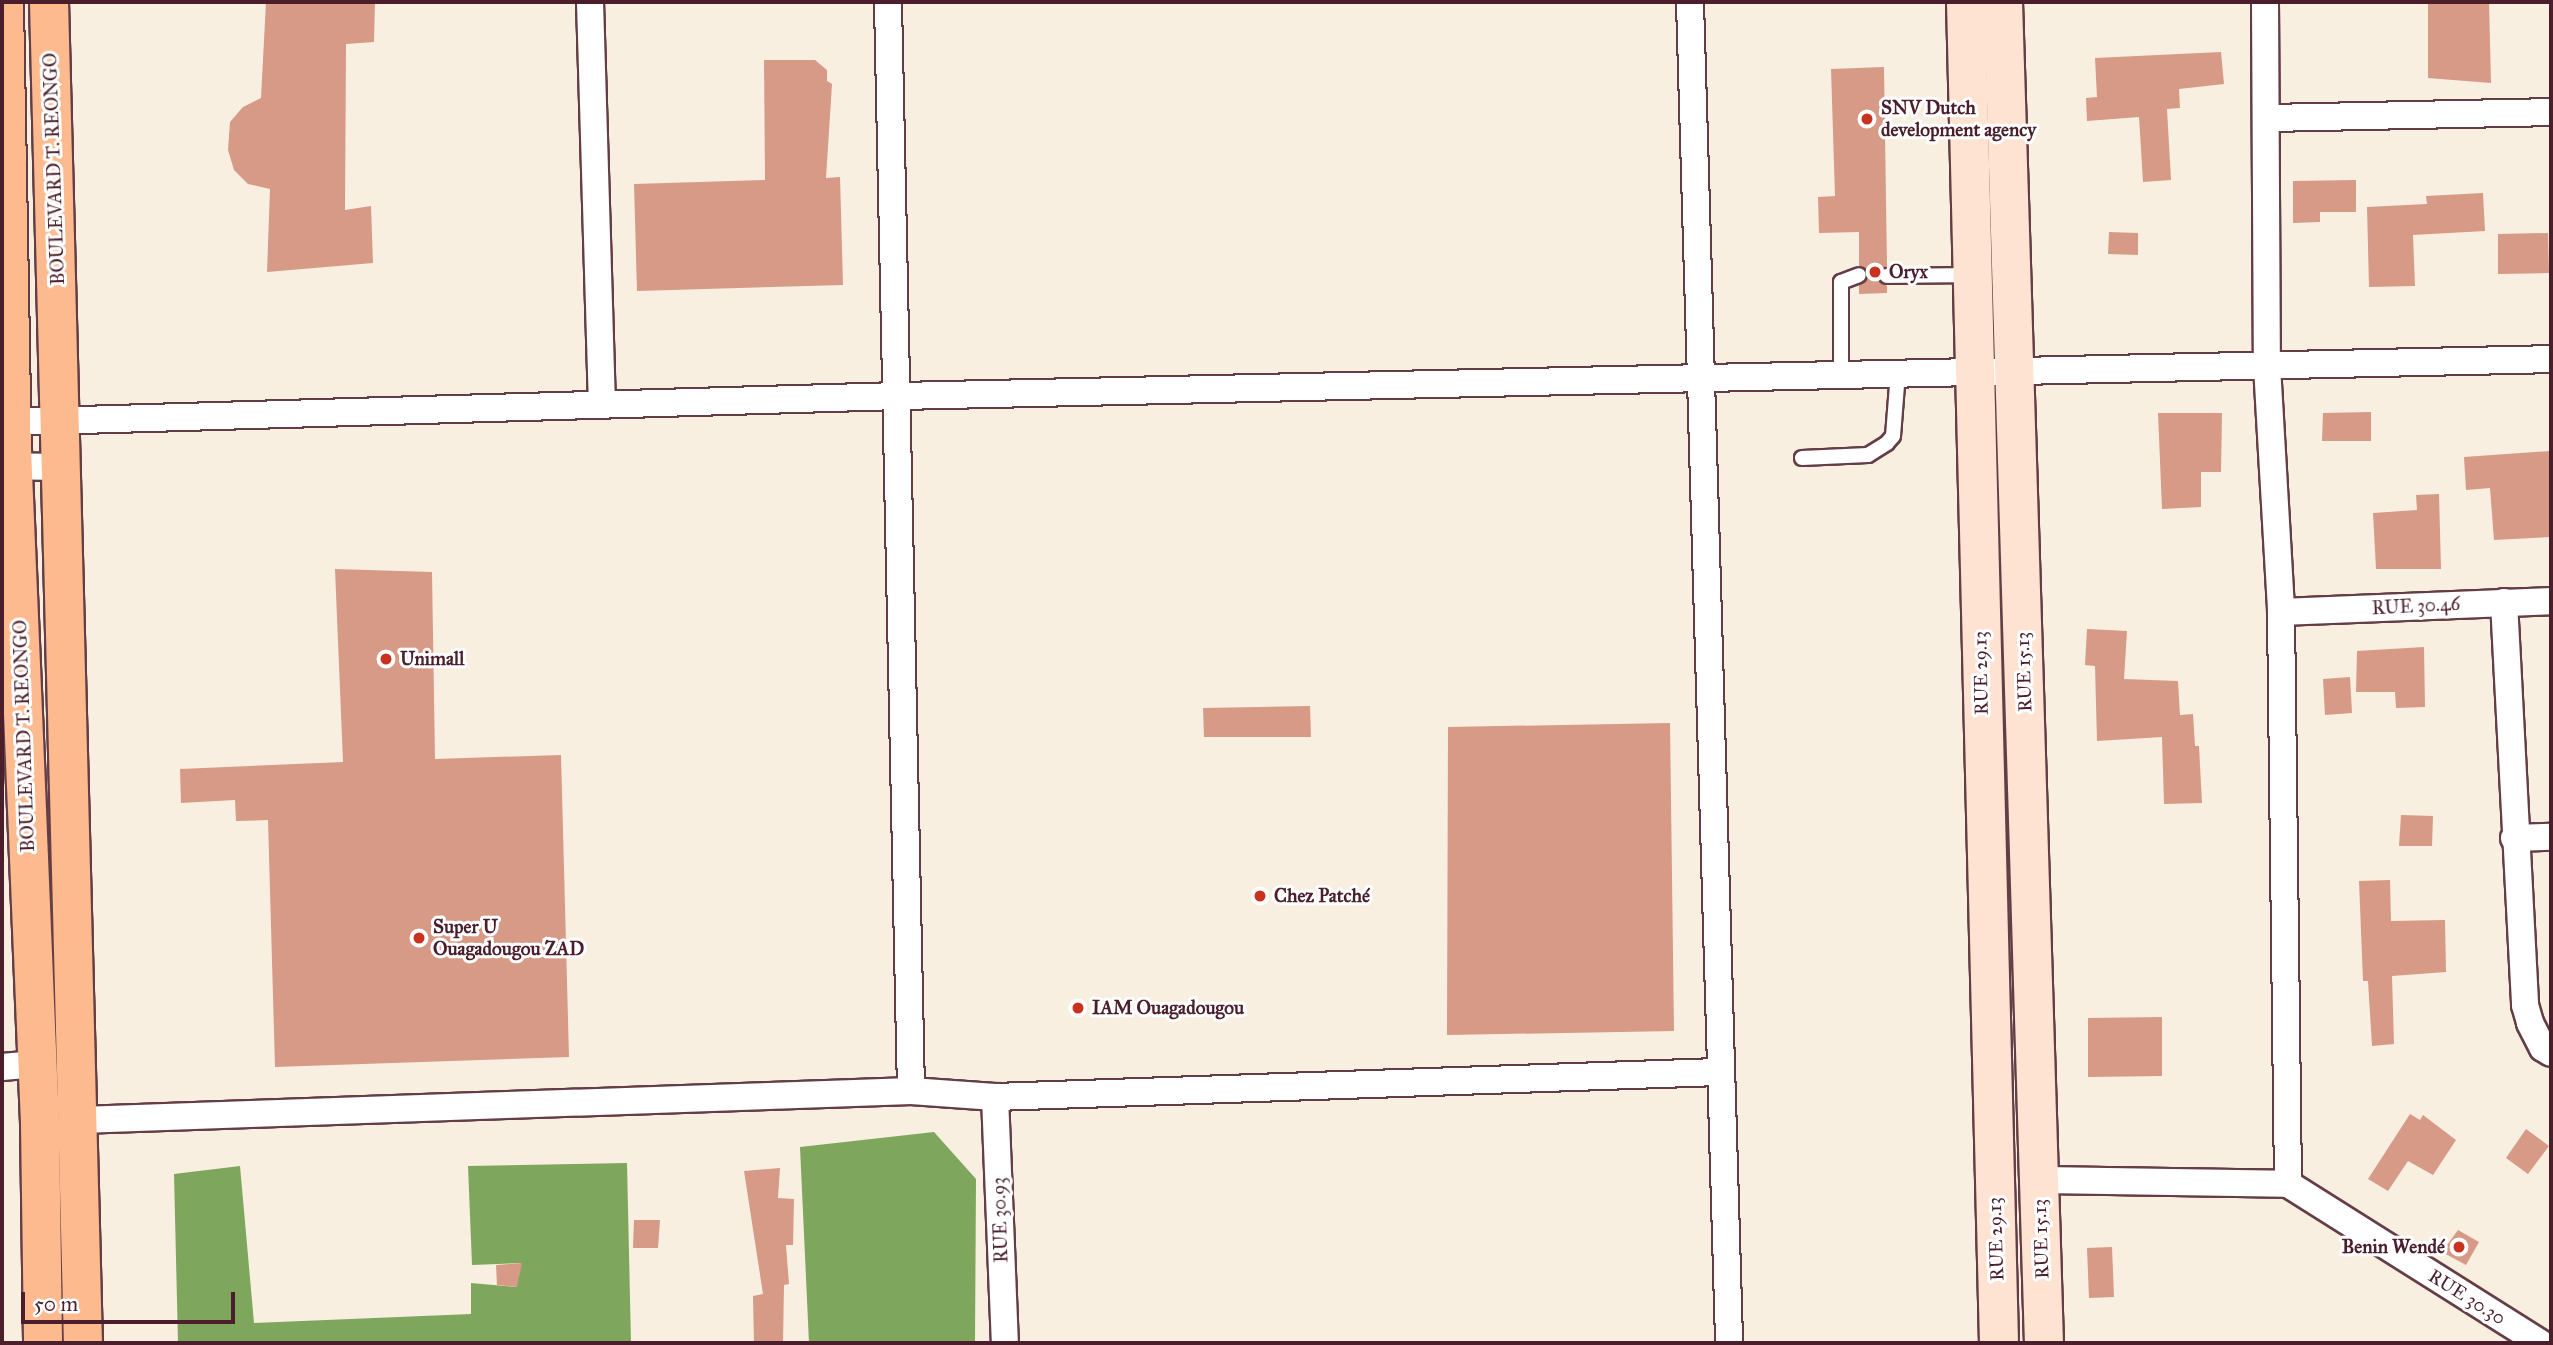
<!DOCTYPE html>
<meta charset="utf-8">
<style>
body{margin:0}
#map{position:relative;width:2553px;height:1345px;overflow:hidden;background:#f8efe0;font-family:"IM FELL Great Primer",serif}
div>[style]{position:absolute}
.forest>*{inset:0;background:#7ea65d}
.building>*{inset:0;background:#d69a86}
.roads{filter:drop-shadow(2px 0 #643e46) drop-shadow(-2px 0 #643e46) drop-shadow(0 2px #643e46) drop-shadow(0 -2px #643e46)}
.service>*{height:14px;margin:-7px;padding:0 7px;transform-origin:7px;border-radius:7px;background:#fff}
.minor>*{height:26px;margin:-13px;padding:0 13px;transform-origin:13px;border-radius:13px;background:#fff}
.secondary>*{height:38px;margin:-19px;padding:0 19px;transform-origin:19px;border-radius:19px;background:#fee3d2}
.primary>*{height:38px;margin:-19px;padding:0 19px;transform-origin:19px;border-radius:19px;background:#fcba8e}
.dots>*{width:19px;height:19px;translate:-50% -50%;box-sizing:border-box;border:4px solid #fff;border-radius:50%}
span{translate:-50% -50%;white-space:nowrap;text-align:center;line-height:1.15;-webkit-text-stroke:6px #fff;paint-order:stroke}
.poi-label{font-size:19px;color:#4a1f2b;font-weight:700}
.left{translate:0 -50%;text-align:left}
.right{translate:-100% -50%;text-align:right}
.street-label{font-size:19px;color:#4a1f2b}
.frame{position:absolute;inset:0;border:4px solid #4a1f2b;pointer-events:none}
.scale{position:absolute;left:21px;top:1292px;width:214px;height:32px;box-sizing:border-box;border:4px solid #4a1f2b;border-top:0;padding-left:9px;font-size:21px;line-height:24px;white-space:nowrap;color:#4a1f2b;-webkit-text-stroke:5px #fff;paint-order:stroke}
</style>
<div id="map">
<div class="forest">
<div style="clip-path:polygon(934px 1132px,976px 1179px,975px 1343px,809px 1343px,800px 1147px)"></div>
<div style="clip-path:polygon(627px 1163px,631px 1343px,178px 1343px,174px 1174px,240px 1166px,254px 1323px,471px 1314px,471px 1283px,516px 1287px,521px 1263px,472px 1265px,468px 1166px)"></div>
</div>
<div class="building">
<div style="clip-path:polygon(266px 2px,375px 2px,374px 42px,346px 44px,345px 210px,371px 206px,373px 263px,267px 272px,270px 189px,248px 184px,234px 170px,228px 150px,230px 122px,243px 107px,261px 98px)"></div>
<div style="clip-path:polygon(2428px 2px,2489px 2px,2491px 83px,2428px 78px)"></div>
<div style="clip-path:polygon(2221px 52px,2224px 84px,2179px 89px,2180px 108px,2167px 109px,2171px 180px,2143px 182px,2139px 117px,2087px 121px,2086px 98px,2097px 97px,2095px 58px)"></div>
<div style="clip-path:polygon(764px 60px,815px 60px,827px 70px,827px 81px,832px 84px,826px 178px,840px 177px,843px 285px,637px 291px,634px 184px,765px 180px)"></div>
<div style="clip-path:polygon(1884px 67px,1887px 266px,1877px 277px,1887px 286px,1887px 293px,1859px 294px,1859px 285px,1869px 276px,1859px 266px,1859px 232px,1819px 233px,1818px 197px,1835px 196px,1831px 69px)"></div>
<div style="clip-path:polygon(2356px 180px,2356px 212px,2320px 212px,2320px 222px,2293px 223px,2293px 181px)"></div>
<div style="clip-path:polygon(2483px 193px,2485px 231px,2413px 235px,2415px 286px,2369px 287px,2367px 207px,2427px 204px,2426px 196px)"></div>
<div style="clip-path:polygon(2109px 232px,2138px 233px,2138px 255px,2108px 254px)"></div>
<div style="clip-path:polygon(2548px 233px,2549px 273px,2498px 274px,2498px 234px)"></div>
<div style="clip-path:polygon(2371px 412px,2371px 441px,2322px 441px,2323px 413px)"></div>
<div style="clip-path:polygon(2158px 413px,2222px 413px,2221px 472px,2201px 472px,2201px 507px,2162px 509px)"></div>
<div style="clip-path:polygon(2551px 451px,2551px 537px,2494px 540px,2490px 488px,2466px 490px,2464px 457px)"></div>
<div style="clip-path:polygon(2439px 494px,2441px 569px,2376px 569px,2373px 513px,2417px 510px,2416px 495px)"></div>
<div style="clip-path:polygon(335px 569px,432px 572px,435px 759px,561px 755px,569px 1057px,275px 1067px,268px 820px,236px 821px,235px 800px,181px 803px,180px 769px,343px 762px)"></div>
<div style="clip-path:polygon(2087px 629px,2127px 631px,2124px 679px,2178px 681px,2180px 715px,2193px 714px,2195px 746px,2199px 746px,2202px 803px,2164px 804px,2162px 737px,2097px 741px,2095px 666px,2085px 665px)"></div>
<div style="clip-path:polygon(2424px 647px,2425px 707px,2396px 708px,2395px 692px,2356px 692px,2357px 651px)"></div>
<div style="clip-path:polygon(2350px 677px,2352px 713px,2325px 715px,2323px 679px)"></div>
<div style="clip-path:polygon(1310px 706px,1311px 737px,1204px 737px,1203px 708px)"></div>
<div style="clip-path:polygon(1670px 723px,1674px 1031px,1447px 1035px,1448px 727px)"></div>
<div style="clip-path:polygon(2401px 815px,2433px 816px,2432px 846px,2399px 846px)"></div>
<div style="clip-path:polygon(2390px 880px,2391px 921px,2445px 920px,2446px 972px,2392px 976px,2394px 1044px,2372px 1046px,2368px 981px,2363px 981px,2359px 881px)"></div>
<div style="clip-path:polygon(2162px 1017px,2162px 1076px,2088px 1077px,2088px 1018px)"></div>
<div style="clip-path:polygon(2410px 1114px,2420px 1120px,2423px 1115px,2456px 1140px,2433px 1175px,2408px 1161px,2388px 1191px,2368px 1179px)"></div>
<div style="clip-path:polygon(2526px 1129px,2549px 1146px,2528px 1174px,2506px 1158px)"></div>
<div style="clip-path:polygon(780px 1168px,778px 1198px,794px 1199px,793px 1245px,786px 1245px,789px 1284px,784px 1285px,783px 1343px,754px 1343px,753px 1296px,763px 1294px,744px 1171px)"></div>
<div style="clip-path:polygon(634px 1220px,660px 1220px,658px 1248px,633px 1248px)"></div>
<div style="clip-path:polygon(2458px 1230px,2479px 1242px,2466px 1265px,2442px 1252px)"></div>
<div style="clip-path:polygon(2112px 1247px,2114px 1297px,2089px 1298px,2087px 1248px)"></div>
<div style="clip-path:polygon(522px 1263px,517px 1287px,497px 1285px,496px 1265px)"></div>
</div>
<div class="roads">
<div class="service">
<div style="left:1887px;top:276px;width:83px;rotate:-0.7deg"></div>
<div style="left:1841px;top:374px;width:92px;rotate:-90deg"></div>
<div style="left:1841px;top:282px;width:19px;rotate:-21deg"></div>
<div style="left:1802px;top:458px;width:66px;rotate:-2.6deg"></div>
<div style="left:1868px;top:455px;width:22px;rotate:-32deg"></div>
<div style="left:1887px;top:443px;width:9px;rotate:-49deg"></div>
<div style="left:1893px;top:436px;width:63px;rotate:-85.5deg"></div>
</div>
<div class="minor">
<div style="left:590px;top:2px;width:403px;rotate:88.3deg"></div>
<div style="left:888px;top:2px;width:1089px;rotate:88.79deg"></div>
<div style="left:1690px;top:2px;width:1342px;rotate:88.33deg"></div>
<div style="left:2265px;top:2px;width:364px;rotate:89.7deg"></div>
<div style="left:2267px;top:366px;width:246px;rotate:86.7deg"></div>
<div style="left:2281px;top:612px;width:572px;rotate:89.3deg"></div>
<div style="left:2269px;top:118px;width:282px;rotate:-1.2deg"></div>
<div style="left:12px;top:422px;width:888px;rotate:-1.68deg"></div>
<div style="left:900px;top:396px;width:1651px;rotate:-1.28deg"></div>
<div style="left:2px;top:466px;width:59px;rotate:1deg"></div>
<div style="left:2504px;top:602px;width:404px;rotate:87deg"></div>
<div style="left:2525px;top:1005px;width:19px;rotate:74deg"></div>
<div style="left:2530px;top:1023px;width:28px;rotate:63deg"></div>
<div style="left:2543px;top:1048px;width:9px;rotate:32deg"></div>
<div style="left:2281px;top:612px;width:270px;rotate:-2.3deg"></div>
<div style="left:2514px;top:838px;width:37px;rotate:-2deg"></div>
<div style="left:2px;top:1067px;width:35px;rotate:-5deg"></div>
<div style="left:995px;top:1097px;width:246px;rotate:87.7deg"></div>
<div style="left:80px;top:1120px;width:832px;rotate:-2deg"></div>
<div style="left:911px;top:1091px;width:84px;rotate:4.1deg"></div>
<div style="left:995px;top:1097px;width:723px;rotate:-1.98deg"></div>
<div style="left:2040px;top:1180px;width:248px;rotate:0.9deg"></div>
<div style="left:2288px;top:1184px;width:298px;rotate:32.2deg"></div>
</div>
<div class="secondary">
<div style="left:1966px;top:2px;width:1341px;rotate:88.59deg"></div>
<div style="left:2003px;top:2px;width:1342px;rotate:88.25deg"></div>
</div>
<div class="primary">
<div style="left:4px;top:2px;width:447px;rotate:89deg"></div>
<div style="left:12px;top:449px;width:676px;rotate:87.62deg"></div>
<div style="left:40px;top:1124px;width:219px;rotate:89.2deg"></div>
<div style="left:49px;top:2px;width:1341px;rotate:88.55deg"></div>
</div>
</div>
<div class="dots">
<div style="left:1867px;top:119px;background:#c8321e"></div>
<div style="left:1875px;top:272px;background:#c8321e"></div>
<div style="left:386px;top:659px;background:#c8321e"></div>
<div style="left:1260px;top:896px;background:#c8321e"></div>
<div style="left:419px;top:938px;background:#c8321e"></div>
<div style="left:1078px;top:1008px;background:#c8321e"></div>
<div style="left:2459px;top:1247px;background:#c8321e"></div>
</div>
<div class="poi-label">
<span class="left" style="left:1881px;top:119px">SNV Dutch<br>development agency</span>
<span class="left" style="left:1889px;top:272px">Oryx</span>
<span class="left" style="left:400px;top:659px">Unimall</span>
<span class="left" style="left:1274px;top:896px">Chez Patché</span>
<span class="left" style="left:433px;top:938px">Super U<br>Ouagadougou ZAD</span>
<span class="left" style="left:1092px;top:1008px">IAM Ouagadougou</span>
<span class="right" style="left:2445px;top:1247px">Benin Wendé</span>
</div>
<div class="street-label">
<span style="left:54px;top:169px;rotate:-92deg">BOULEVARD T. REONGO</span>
<span style="left:2416px;top:606px;rotate:-3deg">RUE 30.46</span>
<span style="left:2024px;top:672px;rotate:-92deg">RUE 15.13</span>
<span style="left:1981px;top:673px;rotate:-91deg">RUE 29.13</span>
<span style="left:24px;top:736px;rotate:-92deg">BOULEVARD T. REONGO</span>
<span style="left:1000px;top:1220px;rotate:-92deg">RUE 30.93</span>
<span style="left:1996px;top:1239px;rotate:-92deg">RUE 29.13</span>
<span style="left:2041px;top:1239px;rotate:-92deg">RUE 15.13</span>
<span style="left:2467px;top:1297px;rotate:32deg">RUE 30.30</span>
</div>
<div class="frame"></div>
<div class="scale">50 m</div>
</div>
